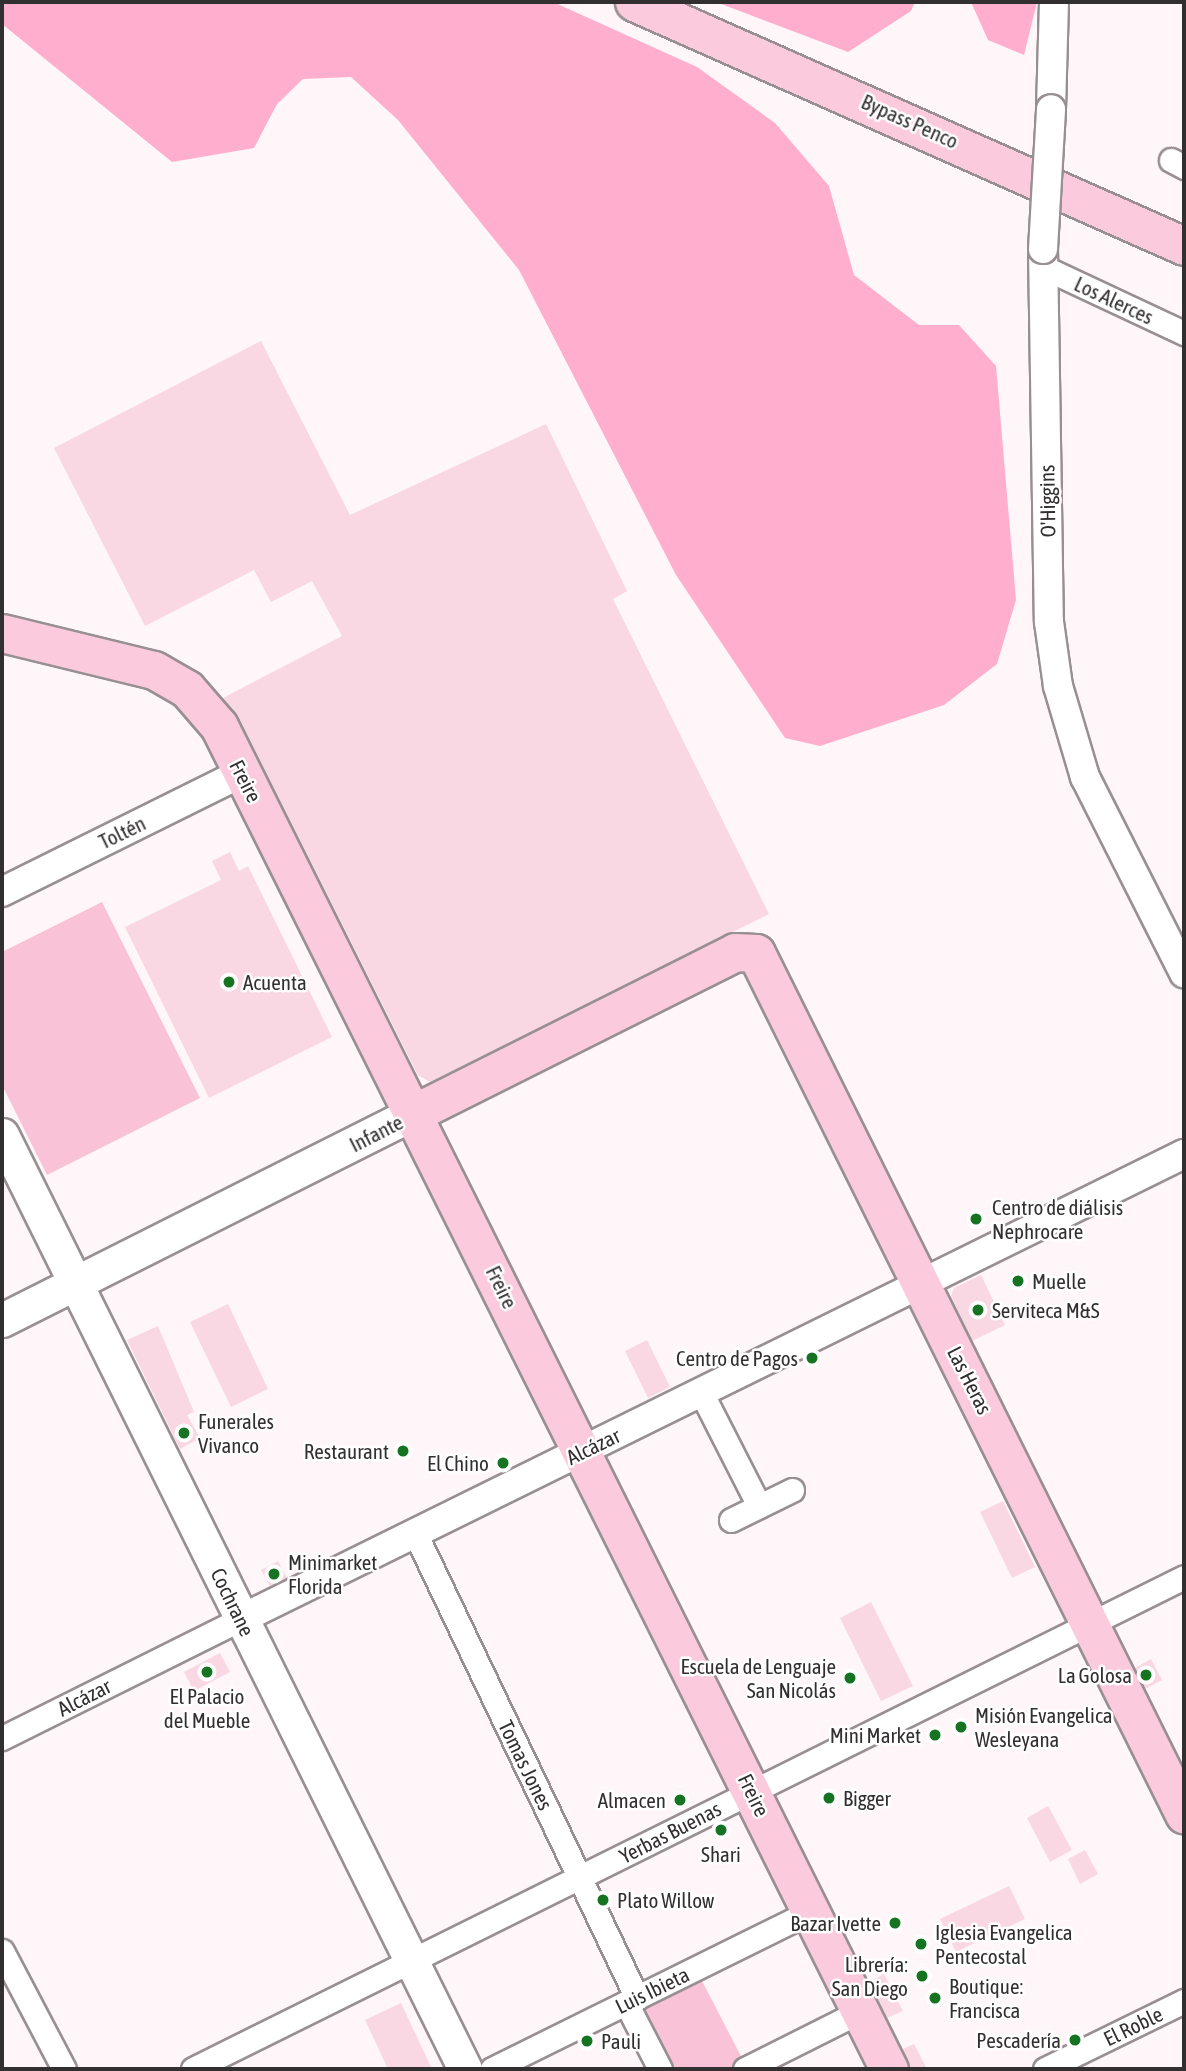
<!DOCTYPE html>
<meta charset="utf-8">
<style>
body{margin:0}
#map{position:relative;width:1186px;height:2071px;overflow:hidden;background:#fff6f9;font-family:"Asap Condensed",sans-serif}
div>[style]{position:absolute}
.green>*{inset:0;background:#f9c2d6}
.forest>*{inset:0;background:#ffaecd}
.building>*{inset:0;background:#f9d7e3}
.roads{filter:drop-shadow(2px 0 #988f92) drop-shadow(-2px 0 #988f92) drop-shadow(0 2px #988f92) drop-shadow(0 -2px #988f92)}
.minor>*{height:23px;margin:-11.5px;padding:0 11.5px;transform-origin:11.5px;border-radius:11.5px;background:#fff}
.tertiary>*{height:28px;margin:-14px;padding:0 14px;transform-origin:14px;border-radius:14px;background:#fff}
.secondary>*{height:33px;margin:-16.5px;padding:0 16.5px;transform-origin:16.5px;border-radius:16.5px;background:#fff}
.primary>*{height:37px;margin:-18.5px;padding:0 18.5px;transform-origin:18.5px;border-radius:18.5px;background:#fbcadd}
.bridges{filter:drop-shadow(2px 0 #988f92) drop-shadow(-2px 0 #988f92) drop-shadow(0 2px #988f92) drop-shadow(0 -2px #988f92)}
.tertiary-bridge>*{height:28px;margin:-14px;padding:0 14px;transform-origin:14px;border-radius:14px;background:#fff}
.dots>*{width:19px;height:19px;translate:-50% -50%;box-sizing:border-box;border:4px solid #fff;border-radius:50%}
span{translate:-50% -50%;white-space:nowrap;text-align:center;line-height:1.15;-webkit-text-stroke:5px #fff;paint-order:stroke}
.street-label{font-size:21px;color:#322f30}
.poi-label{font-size:21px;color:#322f30}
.left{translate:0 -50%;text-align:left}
.right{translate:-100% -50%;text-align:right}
.frame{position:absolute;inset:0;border:4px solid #322f30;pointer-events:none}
</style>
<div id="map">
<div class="green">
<div style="clip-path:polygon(102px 902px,200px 1098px,47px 1175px,2px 1085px,2px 952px)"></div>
<div style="clip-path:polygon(700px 1977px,744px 2062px,730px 2069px,669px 2069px,640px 2010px)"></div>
</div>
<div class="forest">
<div style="clip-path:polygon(2px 2px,553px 2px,697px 67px,775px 123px,829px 186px,854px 275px,919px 325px,959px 325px,996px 366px,1016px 600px,997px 664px,944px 705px,820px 746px,785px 738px,676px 575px,519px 270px,398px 120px,351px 77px,303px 79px,277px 104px,254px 148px,172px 162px,2px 24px)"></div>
<div style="clip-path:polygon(716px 2px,915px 2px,911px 11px,848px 52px)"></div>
<div style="clip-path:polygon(971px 2px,1037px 2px,1024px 55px,988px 40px)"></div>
</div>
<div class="building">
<div style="clip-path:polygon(261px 341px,350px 515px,546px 424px,627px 591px,613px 599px,769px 914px,430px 1082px,418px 1075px,238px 717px,223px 698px,342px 636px,312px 581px,271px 602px,254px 570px,145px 626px,54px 448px)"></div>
<div style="clip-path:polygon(230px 852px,239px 871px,248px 866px,332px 1037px,209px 1098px,125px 927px,221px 880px,212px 861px)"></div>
<div style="clip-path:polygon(981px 1275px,1005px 1325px,972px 1341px,951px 1296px,954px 1288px)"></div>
<div style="clip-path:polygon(228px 1304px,268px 1389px,231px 1407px,190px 1322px)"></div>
<div style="clip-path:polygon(158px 1326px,194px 1412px,187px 1415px,200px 1438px,180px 1449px,127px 1340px)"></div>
<div style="clip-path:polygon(647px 1340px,670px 1387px,648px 1398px,625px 1351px)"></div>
<div style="clip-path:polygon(1003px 1501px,1035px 1567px,1012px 1578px,980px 1512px)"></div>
<div style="clip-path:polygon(278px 1561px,287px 1578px,270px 1586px,261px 1570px)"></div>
<div style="clip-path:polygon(871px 1602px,913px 1686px,881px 1701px,840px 1618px)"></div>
<div style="clip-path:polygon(220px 1653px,230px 1672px,194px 1691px,184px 1672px)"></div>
<div style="clip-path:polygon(1151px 1659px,1162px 1680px,1145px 1689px,1135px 1668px)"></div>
<div style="clip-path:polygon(1048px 1806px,1072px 1850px,1050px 1862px,1027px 1818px)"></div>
<div style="clip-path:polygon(1085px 1850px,1098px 1874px,1080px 1884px,1068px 1859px)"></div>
<div style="clip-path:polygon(1009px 1886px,1025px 1919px,956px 1952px,940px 1919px)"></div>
<div style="clip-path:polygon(884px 1974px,903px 2011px,887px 2018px,869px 1982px)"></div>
<div style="clip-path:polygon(401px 2003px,432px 2069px,388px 2069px,365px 2020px)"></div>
<div style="clip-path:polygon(914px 2044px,927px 2069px,910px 2069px,903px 2049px)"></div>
</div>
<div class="roads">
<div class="minor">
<div style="left:1171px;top:160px;width:15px;rotate:28deg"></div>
<div style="left:1043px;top:267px;width:156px;rotate:25.1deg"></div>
<div style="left:701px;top:1392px;width:128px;rotate:63deg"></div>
<div style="left:731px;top:1520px;width:68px;rotate:-26.2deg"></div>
<div style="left:415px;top:1533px;width:515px;rotate:64.48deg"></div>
<div style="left:2px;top:1738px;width:267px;rotate:-26.5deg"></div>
<div style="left:2px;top:1951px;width:133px;rotate:62.3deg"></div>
<div style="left:626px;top:2003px;width:74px;rotate:62.7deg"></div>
<div style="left:193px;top:2069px;width:1106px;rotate:-26.4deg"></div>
<div style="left:492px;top:2069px;width:356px;rotate:-26.3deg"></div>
<div style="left:745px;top:2069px;width:130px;rotate:-26.6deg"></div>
<div style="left:1045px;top:2069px;width:155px;rotate:-26.1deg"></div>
</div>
<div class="tertiary">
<div style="left:1051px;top:109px;width:107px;rotate:-88.4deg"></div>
<div style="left:1043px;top:249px;width:373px;rotate:89.1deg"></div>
<div style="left:1049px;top:622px;width:65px;rotate:82deg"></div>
<div style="left:1058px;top:686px;width:95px;rotate:73.5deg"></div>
<div style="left:1085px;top:777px;width:220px;rotate:63.2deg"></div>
<div style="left:2px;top:892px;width:268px;rotate:-26.4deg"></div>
<div style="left:241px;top:1619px;width:1051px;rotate:-26.25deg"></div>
</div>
<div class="secondary">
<div style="left:2px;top:1135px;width:1042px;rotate:63.63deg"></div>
<div style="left:2px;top:1320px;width:463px;rotate:-26.7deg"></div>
</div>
<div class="primary">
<div style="left:634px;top:2px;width:602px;rotate:23.92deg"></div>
<div style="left:2px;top:633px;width:156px;rotate:13.7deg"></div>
<div style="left:154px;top:670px;width:38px;rotate:30deg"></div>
<div style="left:187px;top:689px;width:49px;rotate:49.1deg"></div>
<div style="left:219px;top:726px;width:1501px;rotate:63.49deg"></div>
<div style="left:416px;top:1112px;width:357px;rotate:-26.6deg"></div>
<div style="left:735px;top:952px;width:21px;rotate:3deg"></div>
<div style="left:756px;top:953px;width:962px;rotate:63.57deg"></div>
</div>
</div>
<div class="bridges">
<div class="tertiary-bridge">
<div style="left:1043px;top:249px;width:140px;rotate:-86.7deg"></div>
</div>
</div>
<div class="dots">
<div style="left:229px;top:982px;background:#157321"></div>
<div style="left:976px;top:1219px;background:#157321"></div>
<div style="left:1018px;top:1281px;background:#157321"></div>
<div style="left:978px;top:1310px;background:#157321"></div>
<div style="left:812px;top:1358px;background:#157321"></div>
<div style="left:184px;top:1433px;background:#157321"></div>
<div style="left:403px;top:1451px;background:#157321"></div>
<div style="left:503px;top:1463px;background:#157321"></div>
<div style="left:274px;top:1574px;background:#157321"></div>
<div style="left:207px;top:1672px;background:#157321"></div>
<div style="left:1146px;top:1675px;background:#157321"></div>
<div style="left:850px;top:1678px;background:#157321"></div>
<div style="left:961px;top:1727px;background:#157321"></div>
<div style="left:935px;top:1735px;background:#157321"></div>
<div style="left:829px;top:1798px;background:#157321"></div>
<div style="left:680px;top:1800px;background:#157321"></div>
<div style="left:721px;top:1830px;background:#157321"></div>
<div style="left:603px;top:1900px;background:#157321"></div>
<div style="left:895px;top:1923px;background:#157321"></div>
<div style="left:921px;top:1944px;background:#157321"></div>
<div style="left:922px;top:1976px;background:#157321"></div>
<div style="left:935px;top:1998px;background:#157321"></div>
<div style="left:1075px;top:2040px;background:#157321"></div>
<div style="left:587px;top:2041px;background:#157321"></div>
</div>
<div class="street-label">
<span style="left:910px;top:121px;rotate:24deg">Bypass Penco</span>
<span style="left:1114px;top:300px;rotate:25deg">Los Alerces</span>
<span style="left:1047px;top:501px;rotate:-91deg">O'Higgins</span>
<span style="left:246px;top:781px;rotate:63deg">Freire</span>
<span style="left:122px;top:832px;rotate:-26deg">Toltén</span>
<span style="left:376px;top:1133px;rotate:-27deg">Infante</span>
<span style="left:502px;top:1287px;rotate:64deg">Freire</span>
<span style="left:970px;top:1380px;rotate:63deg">Las Heras</span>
<span style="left:593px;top:1446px;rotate:-26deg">Alcázar</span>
<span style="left:233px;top:1602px;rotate:64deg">Cochrane</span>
<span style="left:84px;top:1697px;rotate:-27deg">Alcázar</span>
<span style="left:526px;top:1765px;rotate:64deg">Tomas Jones</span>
<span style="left:754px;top:1795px;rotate:64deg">Freire</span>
<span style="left:670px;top:1832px;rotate:-27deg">Yerbas Buenas</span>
<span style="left:652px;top:1990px;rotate:-26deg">Luis Ibieta</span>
<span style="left:1133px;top:2026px;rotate:-26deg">El Roble</span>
</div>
<div class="poi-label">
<span class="left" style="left:243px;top:982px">Acuenta</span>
<span class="left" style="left:992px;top:1219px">Centro de diálisis<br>Nephrocare</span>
<span class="left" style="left:1032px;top:1281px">Muelle</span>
<span class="left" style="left:992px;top:1310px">Serviteca M&amp;S</span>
<span class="right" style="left:798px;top:1358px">Centro de Pagos</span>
<span class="left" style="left:198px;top:1433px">Funerales<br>Vivanco</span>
<span class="right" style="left:389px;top:1451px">Restaurant</span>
<span class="right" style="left:489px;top:1463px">El Chino</span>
<span class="left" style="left:288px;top:1574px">Minimarket<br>Florida</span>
<span class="right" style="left:836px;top:1678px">Escuela de Lenguaje<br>San Nicolás</span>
<span class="right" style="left:1132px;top:1675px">La Golosa</span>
<span style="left:207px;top:1708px">El Palacio<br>del Mueble</span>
<span class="left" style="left:975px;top:1727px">Misión Evangelica<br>Wesleyana</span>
<span class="right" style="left:921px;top:1735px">Mini Market</span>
<span class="left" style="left:843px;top:1798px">Bigger</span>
<span class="right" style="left:666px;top:1800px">Almacen</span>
<span style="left:721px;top:1854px">Shari</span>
<span class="left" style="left:617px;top:1900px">Plato Willow</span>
<span class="right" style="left:881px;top:1923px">Bazar Ivette</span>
<span class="left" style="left:935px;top:1944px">Iglesia Evangelica<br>Pentecostal</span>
<span class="right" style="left:908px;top:1976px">Librería:<br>San Diego</span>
<span class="left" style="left:949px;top:1998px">Boutique:<br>Francisca</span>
<span class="right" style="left:1061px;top:2040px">Pescadería</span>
<span class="left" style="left:601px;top:2041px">Pauli</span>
</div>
<div class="frame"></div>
</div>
